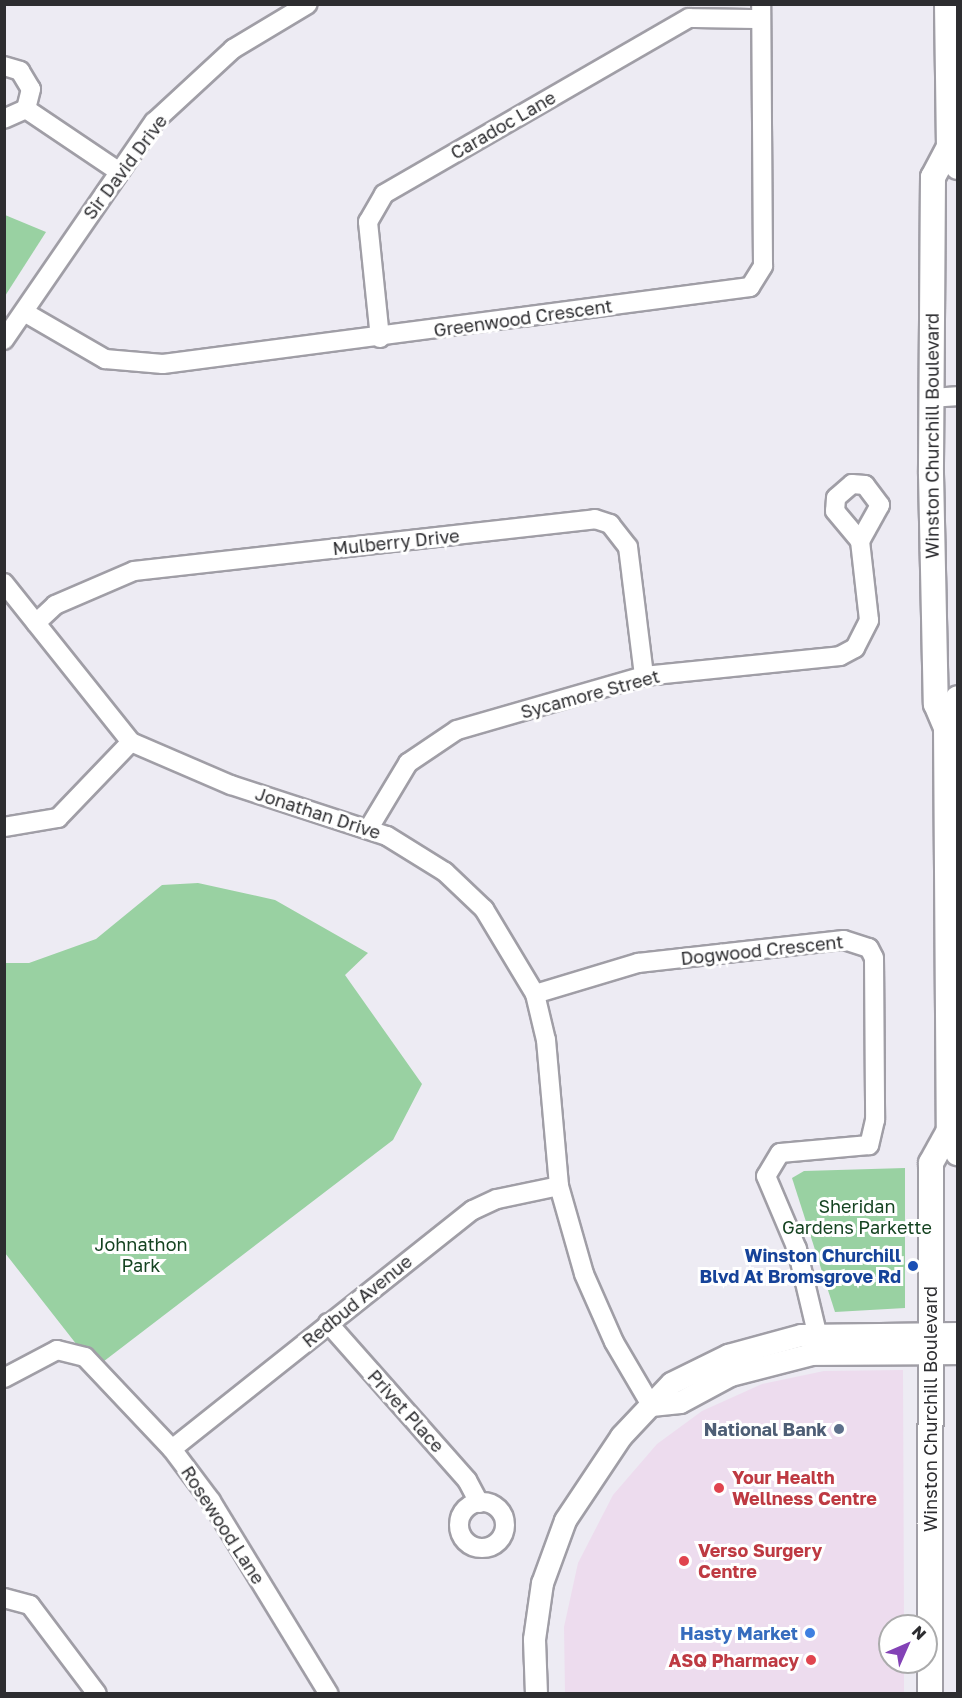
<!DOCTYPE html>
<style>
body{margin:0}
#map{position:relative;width:962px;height:1698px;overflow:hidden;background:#edebf3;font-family:"Golos Text",sans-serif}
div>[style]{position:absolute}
.commercial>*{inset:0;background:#eddcee}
.green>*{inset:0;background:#99d1a2}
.roads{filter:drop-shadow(2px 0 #a09ea6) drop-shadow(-2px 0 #a09ea6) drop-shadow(0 2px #a09ea6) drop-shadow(0 -2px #a09ea6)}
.minor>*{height:18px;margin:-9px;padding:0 9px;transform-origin:9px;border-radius:9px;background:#fff}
.minor>.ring{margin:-9px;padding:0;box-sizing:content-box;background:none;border:18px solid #fff;border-radius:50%}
.tertiary>*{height:21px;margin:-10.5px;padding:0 10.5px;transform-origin:10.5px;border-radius:10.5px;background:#fff}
.secondary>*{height:24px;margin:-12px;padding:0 12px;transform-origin:12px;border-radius:12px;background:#fff}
.dots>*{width:16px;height:16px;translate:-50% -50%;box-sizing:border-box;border:3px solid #fff;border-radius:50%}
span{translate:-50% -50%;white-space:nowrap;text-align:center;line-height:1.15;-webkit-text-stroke:6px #fff;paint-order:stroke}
.street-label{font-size:18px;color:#2d2d30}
.park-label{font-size:18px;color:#154321}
.transit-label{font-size:18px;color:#164399;font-weight:700}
.right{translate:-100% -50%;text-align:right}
.service-label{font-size:18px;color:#4e5e75;font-weight:700}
.health-label{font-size:18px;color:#be3a42;font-weight:700}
.left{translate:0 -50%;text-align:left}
.shop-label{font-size:18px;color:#366cbe;font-weight:700}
.frame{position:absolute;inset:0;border:6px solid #2d2d30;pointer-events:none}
.north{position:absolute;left:878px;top:1614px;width:60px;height:60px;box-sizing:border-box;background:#fff;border:2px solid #ababac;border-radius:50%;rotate:45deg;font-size:16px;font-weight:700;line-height:24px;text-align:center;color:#2d2d30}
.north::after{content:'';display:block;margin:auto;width:21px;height:27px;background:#8342b6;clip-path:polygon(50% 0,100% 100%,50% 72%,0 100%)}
</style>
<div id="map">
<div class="commercial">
<div style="clip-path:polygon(903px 1370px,904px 1626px,890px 1626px,890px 1662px,904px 1662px,904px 1693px,565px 1693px,564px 1627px,578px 1563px,613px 1495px,657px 1444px,702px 1411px,762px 1384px,824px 1371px)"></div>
</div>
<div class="green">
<div style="clip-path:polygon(5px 215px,46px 232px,5px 296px)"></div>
<div style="clip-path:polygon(198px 883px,275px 900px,368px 953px,345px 975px,422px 1084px,393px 1140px,95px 1368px,5px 1253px,4px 963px,29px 963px,96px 939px,162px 885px)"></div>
<div style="clip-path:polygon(905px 1168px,905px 1308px,835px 1312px,792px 1178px,804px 1171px)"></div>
</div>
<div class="roads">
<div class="minor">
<div style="left:4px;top:66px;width:17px;rotate:17deg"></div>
<div style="left:20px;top:71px;width:21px;rotate:59deg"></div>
<div style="left:31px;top:89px;width:21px;rotate:104deg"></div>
<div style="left:26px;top:109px;width:24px;rotate:156deg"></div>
<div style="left:26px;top:109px;width:111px;rotate:34deg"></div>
<div style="left:24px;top:312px;width:94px;rotate:30.1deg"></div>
<div style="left:105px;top:359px;width:58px;rotate:4.9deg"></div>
<div style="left:163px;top:364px;width:592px;rotate:-7.47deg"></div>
<div style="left:750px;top:287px;width:25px;rotate:-58deg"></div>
<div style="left:763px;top:266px;width:262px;rotate:-90.4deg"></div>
<div style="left:380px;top:338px;width:117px;rotate:-95.9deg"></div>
<div style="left:368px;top:222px;width:32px;rotate:-60deg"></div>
<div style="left:384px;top:194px;width:352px;rotate:-30deg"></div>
<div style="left:689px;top:18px;width:72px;rotate:0.8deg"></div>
<div style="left:4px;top:340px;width:265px;rotate:-55.5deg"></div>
<div style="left:154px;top:122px;width:108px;rotate:-42.7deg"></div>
<div style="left:233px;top:49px;width:87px;rotate:-31deg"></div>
<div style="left:931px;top:398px;width:27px;rotate:-4deg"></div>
<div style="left:4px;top:583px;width:203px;rotate:51.4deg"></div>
<div style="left:131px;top:742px;width:109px;rotate:23.3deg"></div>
<div style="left:231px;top:785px;width:164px;rotate:18.1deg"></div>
<div style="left:387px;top:836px;width:68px;rotate:31.8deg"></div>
<div style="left:445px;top:872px;width:54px;rotate:43.5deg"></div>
<div style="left:484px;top:909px;width:99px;rotate:59deg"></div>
<div style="left:535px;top:994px;width:47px;rotate:76.6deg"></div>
<div style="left:546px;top:1040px;width:147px;rotate:84.9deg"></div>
<div style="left:559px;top:1186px;width:91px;rotate:74.1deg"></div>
<div style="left:584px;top:1274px;width:74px;rotate:66.2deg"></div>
<div style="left:614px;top:1342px;width:73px;rotate:59.6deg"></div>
<div style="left:36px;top:623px;width:26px;rotate:-43deg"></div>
<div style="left:55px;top:605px;width:86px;rotate:-23.3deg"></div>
<div style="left:134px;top:571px;width:464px;rotate:-6.4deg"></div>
<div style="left:595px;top:519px;width:16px;rotate:18deg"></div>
<div style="left:610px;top:524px;width:29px;rotate:52deg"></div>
<div style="left:628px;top:547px;width:130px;rotate:82.9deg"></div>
<div style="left:4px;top:827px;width:55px;rotate:-9.5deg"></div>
<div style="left:58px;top:818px;width:105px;rotate:-46.2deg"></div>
<div style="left:369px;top:828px;width:76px;rotate:-59deg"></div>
<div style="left:408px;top:763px;width:59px;rotate:-34deg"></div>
<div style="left:457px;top:730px;width:195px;rotate:-16.1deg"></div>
<div style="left:644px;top:676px;width:197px;rotate:-5.8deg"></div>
<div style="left:840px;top:656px;width:17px;rotate:-28deg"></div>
<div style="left:855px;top:648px;width:31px;rotate:-63deg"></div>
<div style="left:869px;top:620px;width:80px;rotate:-96.5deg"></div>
<div style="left:860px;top:541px;width:41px;rotate:-60.9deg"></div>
<div style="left:880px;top:505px;width:25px;rotate:-127deg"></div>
<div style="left:865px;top:485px;width:13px;rotate:-176deg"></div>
<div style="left:852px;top:484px;width:21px;rotate:139deg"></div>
<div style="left:836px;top:498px;width:13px;rotate:94deg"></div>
<div style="left:835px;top:511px;width:39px;rotate:50deg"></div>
<div style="left:535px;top:994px;width:108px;rotate:-16.8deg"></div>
<div style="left:638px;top:963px;width:207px;rotate:-6.4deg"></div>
<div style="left:844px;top:940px;width:26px;rotate:18deg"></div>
<div style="left:869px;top:948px;width:11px;rotate:63deg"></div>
<div style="left:874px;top:958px;width:162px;rotate:89.6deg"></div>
<div style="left:875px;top:1120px;width:26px;rotate:103deg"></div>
<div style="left:869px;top:1145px;width:89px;rotate:174.9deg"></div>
<div style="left:780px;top:1153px;width:27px;rotate:121deg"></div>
<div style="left:766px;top:1176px;width:79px;rotate:67deg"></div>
<div style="left:797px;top:1249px;width:86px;rotate:76.6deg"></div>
<div style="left:328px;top:1323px;width:210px;rotate:48.5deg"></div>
<div style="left:467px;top:1480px;width:26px;rotate:62deg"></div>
<div style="left:4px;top:1378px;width:60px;rotate:-27.8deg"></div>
<div style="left:57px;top:1350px;width:29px;rotate:14deg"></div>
<div style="left:85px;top:1357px;width:127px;rotate:46.6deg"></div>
<div style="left:172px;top:1449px;width:65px;rotate:53.1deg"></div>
<div style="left:211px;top:1501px;width:226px;rotate:58.6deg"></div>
<div style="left:172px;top:1449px;width:384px;rotate:-38.5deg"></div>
<div style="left:473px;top:1210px;width:26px;rotate:-25deg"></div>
<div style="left:497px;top:1199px;width:63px;rotate:-11.8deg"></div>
<div class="ring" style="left:459px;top:1502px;width:28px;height:28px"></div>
<div style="left:4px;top:1598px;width:27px;rotate:15deg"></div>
<div style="left:30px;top:1605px;width:111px;rotate:53deg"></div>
</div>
<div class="tertiary">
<div style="left:651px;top:1405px;width:29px;rotate:-6deg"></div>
<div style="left:680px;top:1402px;width:57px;rotate:-28.4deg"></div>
<div style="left:730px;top:1375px;width:84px;rotate:-14.5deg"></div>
<div style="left:811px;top:1354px;width:147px;rotate:-0.4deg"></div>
<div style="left:536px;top:1694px;width:55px;rotate:-92.1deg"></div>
<div style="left:534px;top:1639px;width:57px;rotate:-81.9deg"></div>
<div style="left:542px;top:1583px;width:67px;rotate:-69.9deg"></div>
<div style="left:565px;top:1520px;width:101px;rotate:-56.3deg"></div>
<div style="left:621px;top:1436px;width:73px;rotate:-46.7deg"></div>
<div style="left:671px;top:1383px;width:64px;rotate:-26.2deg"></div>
<div style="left:728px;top:1355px;width:76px;rotate:-15.3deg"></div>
<div style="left:801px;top:1335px;width:157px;rotate:-0.7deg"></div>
</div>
<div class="secondary">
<div style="left:947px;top:4px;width:143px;rotate:89.2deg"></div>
<div style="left:949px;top:147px;width:22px;rotate:66deg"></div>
<div style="left:949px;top:147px;width:34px;rotate:118deg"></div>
<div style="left:933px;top:177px;width:297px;rotate:90.4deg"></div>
<div style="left:931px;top:474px;width:230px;rotate:88.8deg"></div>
<div style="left:936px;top:704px;width:25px;rotate:67deg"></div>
<div style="left:946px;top:727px;width:403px;rotate:89.6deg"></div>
<div style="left:949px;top:1130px;width:25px;rotate:69deg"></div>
<div style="left:946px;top:727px;width:31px;rotate:-68deg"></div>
<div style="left:930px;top:1694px;width:531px;rotate:-89.89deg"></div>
<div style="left:931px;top:1163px;width:38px;rotate:-61deg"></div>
</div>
</div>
<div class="dots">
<div style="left:913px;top:1266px;background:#1a4fb4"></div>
<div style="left:839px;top:1429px;background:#5c6f8a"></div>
<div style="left:719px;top:1488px;background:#e0444e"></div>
<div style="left:684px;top:1561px;background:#e0444e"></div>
<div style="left:810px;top:1633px;background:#3f7fe0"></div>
<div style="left:811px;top:1660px;background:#e0444e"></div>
</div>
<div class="street-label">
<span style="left:503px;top:125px;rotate:-30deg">Caradoc Lane</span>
<span style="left:125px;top:167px;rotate:-53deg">Sir David Drive</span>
<span style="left:523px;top:318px;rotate:-8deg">Greenwood Crescent</span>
<span style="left:932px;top:436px;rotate:-90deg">Winston Churchill Boulevard</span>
<span style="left:396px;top:542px;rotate:-6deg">Mulberry Drive</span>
<span style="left:590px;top:694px;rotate:-15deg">Sycamore Street</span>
<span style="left:318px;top:813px;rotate:18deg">Jonathan Drive</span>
<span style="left:762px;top:950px;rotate:-6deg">Dogwood Crescent</span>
<span style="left:357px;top:1301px;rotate:-39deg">Redbud Avenue</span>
<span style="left:930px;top:1409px;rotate:-90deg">Winston Churchill Boulevard</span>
<span style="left:406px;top:1411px;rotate:48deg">Privet Place</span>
<span style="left:223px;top:1525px;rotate:57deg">Rosewood Lane</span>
</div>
<div class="park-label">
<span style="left:857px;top:1217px">Sheridan<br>Gardens Parkette</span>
<span style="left:141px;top:1255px">Johnathon<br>Park</span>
</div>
<div class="transit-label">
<span class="right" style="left:901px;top:1266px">Winston Churchill<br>Blvd At Bromsgrove Rd</span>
</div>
<div class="service-label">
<span class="right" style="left:827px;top:1429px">National Bank</span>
</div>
<div class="health-label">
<span class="left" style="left:732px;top:1488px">Your Health<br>Wellness Centre</span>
<span class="left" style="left:698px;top:1561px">Verso Surgery<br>Centre</span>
<span class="right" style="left:799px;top:1660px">ASQ Pharmacy</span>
</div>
<div class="shop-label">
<span class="right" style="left:798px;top:1633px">Hasty Market</span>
</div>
<div class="frame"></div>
<div class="north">N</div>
</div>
